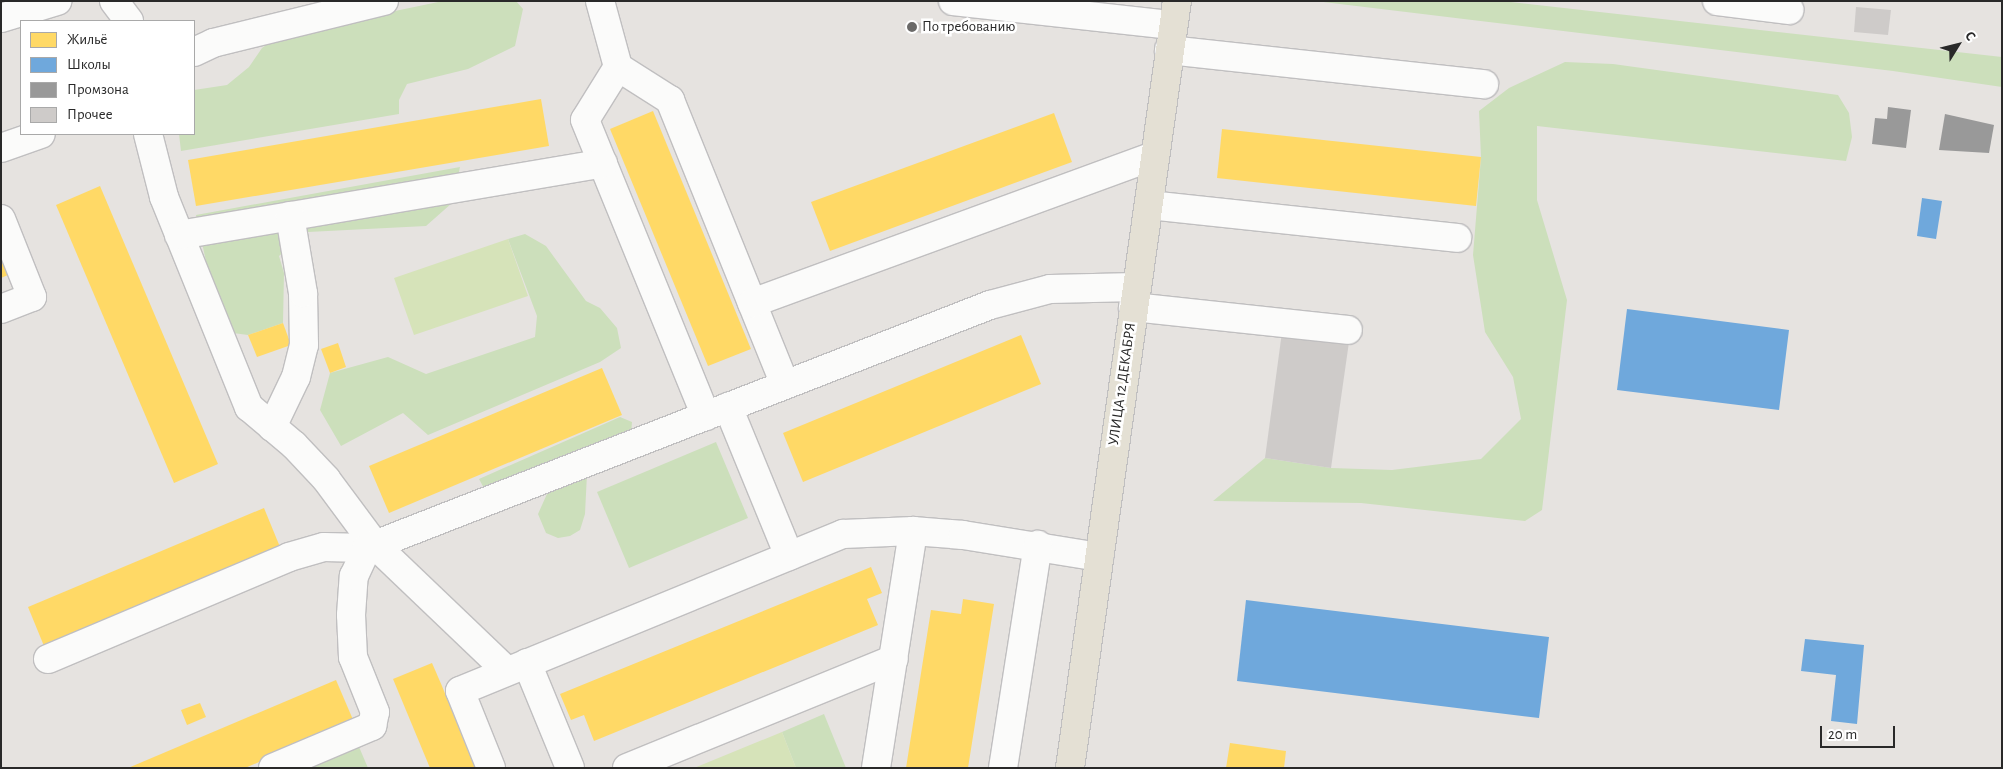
<!DOCTYPE html>
<meta charset="utf-8">
<style>
body{margin:0}
#map{position:relative;width:2003px;height:769px;overflow:hidden;background:#e6e3e0;font-family:"Alegreya Sans",sans-serif}
div>[style]{position:absolute}
.green>*{inset:0;background:#ccdfbb}
.pitch>*{inset:0;background:#d6e3b9}
.homes>*{inset:0;background:#ffd966}
.schools>*{inset:0;background:#6fa8dc}
.industry>*{inset:0;background:#999}
.building>*{inset:0;background:#cecbc9}
.roads{filter:drop-shadow(1px 0 #c0bfc0) drop-shadow(-1px 0 #c0bfc0) drop-shadow(0 1px #c0bfc0) drop-shadow(0 -1px #c0bfc0)}
.minor>*{height:28px;margin:-14px;padding:0 14px;transform-origin:14px;border-radius:14px;background:#fbfbfa}
.major>*{height:28px;margin:-14px;padding:0 14px;transform-origin:14px;border-radius:14px;background:#e4e0d4}
.dots>*{width:14px;height:14px;translate:-50% -50%;box-sizing:border-box;border:2px solid #fff;border-radius:50%}
span{translate:-50% -50%;white-space:nowrap;text-align:center;line-height:1.15;-webkit-text-stroke:5px #fff;paint-order:stroke}
.poi-label{font-size:15px;color:#292929}
.left{translate:0 -50%;text-align:left}
.street-label{font-size:15px;color:#292929}
.frame{position:absolute;inset:0;border:2px solid #292929;pointer-events:none}
.legend{position:absolute;left:20px;top:20px;width:175px;height:115px;box-sizing:border-box;background:#fff;border:1px solid #a9a9a9;margin:0;padding:6px 9px;list-style:none;font-size:15px;color:#292929}
.legend li{display:flex;align-items:center;gap:10px;height:25px}
.legend b{width:25px;border:1px solid #a9a9a9}
.north{position:absolute;left:1933px;top:20px;width:50px;height:50px;-webkit-text-stroke:4px #fff;paint-order:stroke;rotate:54deg;font-size:14px;font-weight:700;line-height:20px;text-align:center;color:#292929}
.north::after{content:'';display:block;margin:auto;width:18px;height:22px;background:#292929;clip-path:polygon(50% 0,100% 100%,50% 72%,0 100%)}
.scale{position:absolute;left:1820px;top:726px;width:75px;height:22px;box-sizing:border-box;border:2px solid #292929;border-top:0;padding-left:6px;font-size:15px;line-height:18px;white-space:nowrap;color:#292929;-webkit-text-stroke:4px #fff;paint-order:stroke}
</style>
<div id="map">
<div class="green">
<div style="clip-path:polygon(443px 1px,516px 1px,523px 9px,515px 46px,468px 69px,407px 84px,399px 100px,399px 114px,181px 151px,179px 134px,194px 134px,194px 90px,227px 85px,249px 67px,262px 48px,280px 35px)"></div>
<div style="clip-path:polygon(1315px 1px,1502px 1px,2002px 57px,2002px 87px,1893px 71px)"></div>
<div style="clip-path:polygon(1565px 62px,1613px 64px,1838px 95px,1849px 113px,1852px 137px,1846px 161px,1537px 126px,1537px 200px,1567px 300px,1542px 510px,1525px 521px,1361px 503px,1213px 501px,1265px 458px,1331px 468px,1392px 470px,1481px 459px,1521px 419px,1513px 377px,1485px 332px,1473px 255px,1481px 157px,1479px 111px,1509px 88px)"></div>
<div style="clip-path:polygon(460px 167px,452px 203px,426px 226px,308px 232px,279px 256px,284px 273px,283px 323px,248px 335px,233px 333px,215px 303px,196px 215px)"></div>
<div style="clip-path:polygon(525px 234px,546px 246px,586px 301px,600px 308px,617px 328px,621px 348px,600px 362px,428px 435px,403px 413px,341px 446px,320px 410px,330px 373px,388px 357px,426px 374px,535px 337px,537px 316px,508px 239px)"></div>
<div style="clip-path:polygon(620px 417px,632px 422px,631px 434px,587px 474px,585px 514px,580px 530px,570px 536px,558px 538px,546px 533px,538px 514px,551px 485px,485px 490px,479px 479px)"></div>
<div style="clip-path:polygon(716px 442px,748px 518px,629px 568px,597px 492px)"></div>
<div style="clip-path:polygon(824px 714px,846px 768px,796px 768px,782px 732px)"></div>
<div style="clip-path:polygon(351px 728px,368px 768px,257px 768px)"></div>
</div>
<div class="pitch">
<div style="clip-path:polygon(508px 239px,528px 296px,414px 335px,394px 278px)"></div>
<div style="clip-path:polygon(782px 732px,796px 768px,694px 768px)"></div>
</div>
<div class="homes">
<div style="clip-path:polygon(541px 99px,549px 146px,196px 206px,188px 160px)"></div>
<div style="clip-path:polygon(653px 111px,751px 349px,708px 366px,610px 129px)"></div>
<div style="clip-path:polygon(1054px 113px,1072px 162px,830px 251px,811px 202px)"></div>
<div style="clip-path:polygon(1222px 129px,1481px 157px,1476px 206px,1217px 178px)"></div>
<div style="clip-path:polygon(100px 186px,218px 464px,174px 483px,56px 205px)"></div>
<div style="clip-path:polygon(1px 258px,8px 275px,1px 278px)"></div>
<div style="clip-path:polygon(283px 323px,291px 345px,257px 357px,248px 335px)"></div>
<div style="clip-path:polygon(1021px 335px,1041px 384px,803px 482px,783px 433px)"></div>
<div style="clip-path:polygon(338px 343px,346px 367px,330px 373px,321px 349px)"></div>
<div style="clip-path:polygon(602px 368px,622px 415px,389px 513px,369px 466px)"></div>
<div style="clip-path:polygon(264px 508px,280px 547px,44px 646px,28px 607px)"></div>
<div style="clip-path:polygon(871px 567px,882px 593px,867px 599px,878px 625px,594px 741px,584px 715px,571px 720px,560px 694px)"></div>
<div style="clip-path:polygon(963px 599px,994px 604px,968px 768px,906px 768px,931px 610px,961px 614px)"></div>
<div style="clip-path:polygon(432px 663px,442px 686px,475px 768px,430px 768px,393px 679px)"></div>
<div style="clip-path:polygon(336px 680px,354px 722px,245px 768px,128px 768px)"></div>
<div style="clip-path:polygon(200px 703px,206px 717px,187px 725px,181px 710px)"></div>
<div style="clip-path:polygon(1230px 743px,1286px 751px,1284px 768px,1226px 768px)"></div>
</div>
<div class="schools">
<div style="clip-path:polygon(1922px 198px,1942px 201px,1936px 239px,1917px 236px)"></div>
<div style="clip-path:polygon(1627px 309px,1789px 330px,1779px 410px,1617px 390px)"></div>
<div style="clip-path:polygon(1246px 600px,1549px 637px,1539px 718px,1237px 681px)"></div>
<div style="clip-path:polygon(1805px 639px,1864px 645px,1857px 724px,1831px 721px,1836px 675px,1801px 671px)"></div>
</div>
<div class="industry">
<div style="clip-path:polygon(1888px 107px,1911px 110px,1906px 148px,1872px 144px,1875px 118px,1887px 119px)"></div>
<div style="clip-path:polygon(1945px 114px,1994px 125px,1989px 153px,1939px 150px)"></div>
</div>
<div class="building">
<div style="clip-path:polygon(1856px 7px,1891px 10px,1888px 35px,1854px 32px)"></div>
<div style="clip-path:polygon(915px 22px,930px 24px,929px 34px,914px 32px)"></div>
<div style="clip-path:polygon(1282px 332px,1349px 342px,1331px 468px,1265px 458px)"></div>
</div>
<div class="roads">
<div class="minor">
<div style="left:114px;top:1px;width:25px;rotate:53deg"></div>
<div style="left:600px;top:1px;width:68px;rotate:74.7deg"></div>
<div style="left:618px;top:67px;width:62px;rotate:121.9deg"></div>
<div style="left:585px;top:120px;width:320px;rotate:67.8deg"></div>
<div style="left:953px;top:1px;width:220px;rotate:6.3deg"></div>
<div style="left:1717px;top:1px;width:73px;rotate:7.1deg"></div>
<div style="left:1px;top:18px;width:59px;rotate:-16.9deg"></div>
<div style="left:1169px;top:50px;width:317px;rotate:6.2deg"></div>
<div style="left:194px;top:52px;width:21px;rotate:-25deg"></div>
<div style="left:213px;top:43px;width:176px;rotate:-13.8deg"></div>
<div style="left:618px;top:67px;width:62px;rotate:32.4deg"></div>
<div style="left:670px;top:100px;width:307px;rotate:68deg"></div>
<div style="left:148px;top:134px;width:65px;rotate:75.7deg"></div>
<div style="left:164px;top:197px;width:227px;rotate:68deg"></div>
<div style="left:249px;top:407px;width:59px;rotate:40.2deg"></div>
<div style="left:294px;top:445px;width:47px;rotate:46.7deg"></div>
<div style="left:326px;top:479px;width:82px;rotate:53.4deg"></div>
<div style="left:375px;top:545px;width:182px;rotate:43.7deg"></div>
<div style="left:1px;top:148px;width:42px;rotate:-19.3deg"></div>
<div style="left:1149px;top:205px;width:310px;rotate:6.1deg"></div>
<div style="left:1px;top:219px;width:84px;rotate:68.3deg"></div>
<div style="left:32px;top:297px;width:33px;rotate:159deg"></div>
<div style="left:179px;top:235px;width:430px;rotate:-9.6deg"></div>
<div style="left:752px;top:303px;width:428px;rotate:-20.1deg"></div>
<div style="left:1133px;top:307px;width:216px;rotate:6.1deg"></div>
<div style="left:728px;top:407px;width:161px;rotate:67.7deg"></div>
<div style="left:272px;top:427px;width:55px;rotate:-64.4deg"></div>
<div style="left:296px;top:377px;width:33px;rotate:-76deg"></div>
<div style="left:304px;top:345px;width:52px;rotate:-91.1deg"></div>
<div style="left:303px;top:293px;width:78px;rotate:-99.6deg"></div>
<div style="left:48px;top:659px;width:262px;rotate:-22.9deg"></div>
<div style="left:289px;top:557px;width:36px;rotate:-16deg"></div>
<div style="left:324px;top:547px;width:43px;rotate:1.3deg"></div>
<div style="left:367px;top:548px;width:669px;rotate:-21.31deg"></div>
<div style="left:990px;top:305px;width:62px;rotate:-14.9deg"></div>
<div style="left:1050px;top:289px;width:86px;rotate:-1.3deg"></div>
<div style="left:527px;top:663px;width:113px;rotate:67.7deg"></div>
<div style="left:273px;top:768px;width:108px;rotate:-23deg"></div>
<div style="left:372px;top:726px;width:14px;rotate:-78deg"></div>
<div style="left:375px;top:712px;width:59px;rotate:-111.8deg"></div>
<div style="left:353px;top:657px;width:42px;rotate:-92.7deg"></div>
<div style="left:351px;top:615px;width:39px;rotate:-86deg"></div>
<div style="left:354px;top:576px;width:31px;rotate:-65deg"></div>
<div style="left:491px;top:768px;width:83px;rotate:-111.9deg"></div>
<div style="left:460px;top:691px;width:414px;rotate:-22.3deg"></div>
<div style="left:843px;top:534px;width:70px;rotate:-2.5deg"></div>
<div style="left:913px;top:531px;width:50px;rotate:4.6deg"></div>
<div style="left:963px;top:535px;width:138px;rotate:9.2deg"></div>
<div style="left:627px;top:768px;width:288px;rotate:-22.2deg"></div>
<div style="left:876px;top:768px;width:240px;rotate:-81.1deg"></div>
<div style="left:1003px;top:768px;width:226px;rotate:-81.1deg"></div>
</div>
<div class="major">
<div style="left:1070px;top:768px;width:774px;rotate:-82.06deg"></div>
</div>
</div>
<div class="dots">
<div style="left:912px;top:27px;background:#6b6a69"></div>
</div>
<div class="poi-label">
<span class="left" style="left:922px;top:27px">По требованию</span>
</div>
<div class="street-label">
<span style="left:1122px;top:384px;rotate:-82deg">УЛИЦА 12 ДЕКАБРЯ</span>
</div>
<div class="frame"></div>
<ul class="legend">
<li><b style="height:14px;background:#ffd966"></b>Жильё</li>
<li><b style="height:14px;background:#6fa8dc"></b>Школы</li>
<li><b style="height:14px;background:#999"></b>Промзона</li>
<li><b style="height:14px;background:#cecbc9"></b>Прочее</li>
</ul>
<div class="north">С</div>
<div class="scale">20 m</div>
</div>
